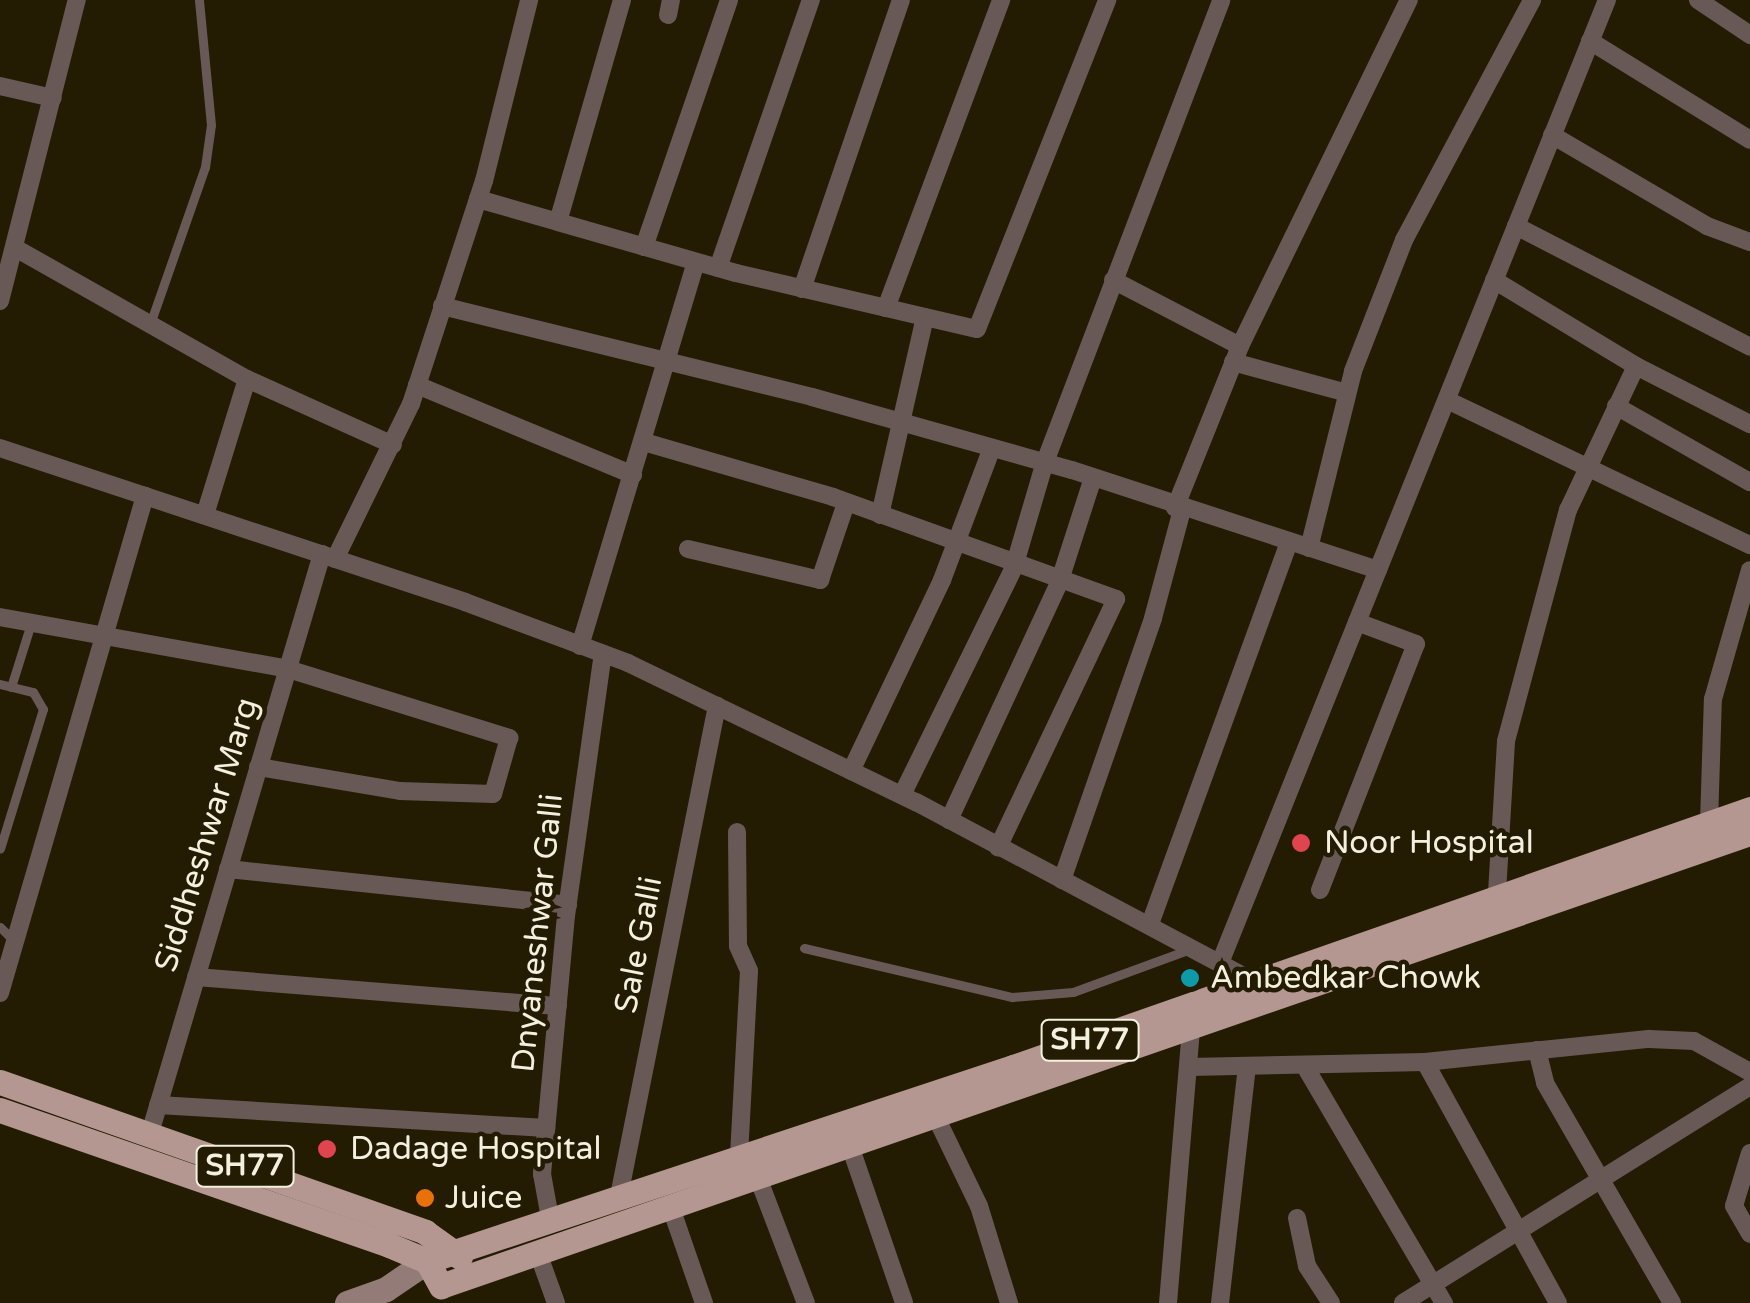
<!DOCTYPE html>
<style>
body{margin:0}
#map{position:relative;width:1750px;height:1303px;overflow:hidden;background:#231c03;font-family:"Varela Round",sans-serif}
div>[style]{position:absolute}
.lane>*{height:9px;margin:-4.5px;padding:0 4.5px;transform-origin:4.5px;border-radius:4.5px;background:#685957}
.street>*{height:18px;margin:-9px;padding:0 9px;transform-origin:9px;border-radius:9px;background:#685957}
.secondary>*{height:25px;margin:-12.5px;padding:0 12.5px;transform-origin:12.5px;border-radius:12.5px;background:#937c78}
.primary>*{height:25px;margin:-12.5px;padding:0 12.5px;transform-origin:12.5px;border-radius:12.5px;background:#b49791}
.dots>*{width:28px;height:28px;translate:-50% -50%;box-sizing:border-box;border:5px solid #231c03;border-radius:50%}
span{translate:-50% -50%;white-space:nowrap;text-align:center;line-height:1.15;-webkit-text-stroke:9px #231c03;paint-order:stroke}
.shield-label span{padding:2px 8px;background:#231c03;border:2px solid;border-radius:8px;-webkit-text-stroke-width:0}
.shield-label{font-size:30px;color:#f4f0e0;font-weight:700}
.street-label{font-size:32px;color:#f4f0e0}
.poi-label{font-size:32px;color:#f4f0e0}
.left{translate:0 -50%;text-align:left}
</style>
<div id="map">
<div class="lane">
<div style="left:150px;top:324px;width:166px;rotate:-70.7deg"></div>
<div style="left:205px;top:167px;width:42px;rotate:-81.9deg"></div>
<div style="left:211px;top:125px;width:126px;rotate:-95.5deg"></div>
<div style="left:0;top:684px;width:34px;rotate:14deg"></div>
<div style="left:33px;top:692px;width:20px;rotate:60deg"></div>
<div style="left:43px;top:709px;width:146px;rotate:107.1deg"></div>
<div style="left:11px;top:687px;width:67px;rotate:-72.6deg"></div>
<div style="left:0;top:927px;width:21px;rotate:45deg"></div>
<div style="left:804px;top:948px;width:214px;rotate:13.3deg"></div>
<div style="left:1012px;top:997px;width:61px;rotate:-4.7deg"></div>
<div style="left:1073px;top:992px;width:122px;rotate:-20.1deg"></div>
</div>
<div class="street">
<div style="left:622px;top:0;width:231px;rotate:106.1deg"></div>
<div style="left:558px;top:222px;width:185px;rotate:16deg"></div>
<div style="left:736px;top:273px;width:247px;rotate:13.1deg"></div>
<div style="left:977px;top:329px;width:354px;rotate:-68.4deg"></div>
<div style="left:1698px;top:0;width:63px;rotate:33.9deg"></div>
<div style="left:668px;top:15px;width:15px;rotate:-79deg"></div>
<div style="left:1590px;top:41px;width:188px;rotate:31.7deg"></div>
<div style="left:0;top:86px;width:54px;rotate:12.8deg"></div>
<div style="left:1552px;top:135px;width:180px;rotate:30.4deg"></div>
<div style="left:1707px;top:226px;width:46px;rotate:20.4deg"></div>
<div style="left:478px;top:199px;width:83px;rotate:16deg"></div>
<div style="left:1516px;top:226px;width:263px;rotate:27.3deg"></div>
<div style="left:644px;top:247px;width:261px;rotate:-71deg"></div>
<div style="left:17px;top:249px;width:264px;rotate:29.5deg"></div>
<div style="left:247px;top:379px;width:142px;rotate:107.2deg"></div>
<div style="left:718px;top:268px;width:284px;rotate:-70.9deg"></div>
<div style="left:1113px;top:280px;width:143px;rotate:27.5deg"></div>
<div style="left:1494px;top:280px;width:166px;rotate:31.2deg"></div>
<div style="left:1636px;top:366px;width:128px;rotate:27deg"></div>
<div style="left:802px;top:289px;width:305px;rotate:-71.1deg"></div>
<div style="left:0;top:301px;width:311px;rotate:-75.7deg"></div>
<div style="left:442px;top:306px;width:381px;rotate:13.8deg"></div>
<div style="left:812px;top:397px;width:270px;rotate:15.7deg"></div>
<div style="left:1072px;top:470px;width:322px;rotate:18.1deg"></div>
<div style="left:886px;top:308px;width:329px;rotate:-69.5deg"></div>
<div style="left:1233px;top:362px;width:118px;rotate:15.2deg"></div>
<div style="left:247px;top:379px;width:160px;rotate:24.3deg"></div>
<div style="left:417px;top:385px;width:234px;rotate:22.6deg"></div>
<div style="left:1447px;top:400px;width:336px;rotate:25.6deg"></div>
<div style="left:1616px;top:406px;width:154px;rotate:29.6deg"></div>
<div style="left:644px;top:442px;width:197px;rotate:16.2deg"></div>
<div style="left:833px;top:497px;width:301px;rotate:19.8deg"></div>
<div style="left:1116px;top:599px;width:275px;rotate:115.4deg"></div>
<div style="left:0;top:448px;width:490px;rotate:18.3deg"></div>
<div style="left:465px;top:602px;width:174px;rotate:20.5deg"></div>
<div style="left:628px;top:663px;width:320px;rotate:25.8deg"></div>
<div style="left:916px;top:802px;width:384px;rotate:28deg"></div>
<div style="left:1175px;top:508px;width:175px;rotate:-68.1deg"></div>
<div style="left:1240px;top:346px;width:385px;rotate:-64deg"></div>
<div style="left:880px;top:515px;width:203px;rotate:-77.2deg"></div>
<div style="left:1309px;top:548px;width:182px;rotate:-76deg"></div>
<div style="left:1353px;top:371px;width:141px;rotate:-68.7deg"></div>
<div style="left:1404px;top:240px;width:272px;rotate:-61.9deg"></div>
<div style="left:688px;top:549px;width:136px;rotate:13.2deg"></div>
<div style="left:820px;top:580px;width:81px;rotate:-71.3deg"></div>
<div style="left:335px;top:559px;width:173px;rotate:-63.9deg"></div>
<div style="left:411px;top:404px;width:235px;rotate:-71.9deg"></div>
<div style="left:484px;top:181px;width:187px;rotate:-76deg"></div>
<div style="left:0;top:617px;width:293px;rotate:10.2deg"></div>
<div style="left:288px;top:669px;width:232px;rotate:17.3deg"></div>
<div style="left:509px;top:738px;width:58px;rotate:105.9deg"></div>
<div style="left:493px;top:794px;width:93px;rotate:-178.2deg"></div>
<div style="left:400px;top:791px;width:144px;rotate:-170.4deg"></div>
<div style="left:580px;top:646px;width:401px;rotate:-73.2deg"></div>
<div style="left:851px;top:771px;width:212px;rotate:-64.5deg"></div>
<div style="left:942px;top:580px;width:141px;rotate:-69.3deg"></div>
<div style="left:902px;top:795px;width:254px;rotate:-63.8deg"></div>
<div style="left:1014px;top:567px;width:109px;rotate:-73.6deg"></div>
<div style="left:1045px;top:462px;width:494px;rotate:-69.1deg"></div>
<div style="left:949px;top:820px;width:261px;rotate:-65.1deg"></div>
<div style="left:1059px;top:583px;width:110px;rotate:-72.1deg"></div>
<div style="left:1709px;top:823px;width:124px;rotate:-88.2deg"></div>
<div style="left:1713px;top:699px;width:134px;rotate:-74deg"></div>
<div style="left:737px;top:832px;width:114px;rotate:89.5deg"></div>
<div style="left:738px;top:946px;width:27px;rotate:66deg"></div>
<div style="left:749px;top:971px;width:186px;rotate:93.1deg"></div>
<div style="left:228px;top:869px;width:342px;rotate:6deg"></div>
<div style="left:1062px;top:880px;width:277px;rotate:-70.8deg"></div>
<div style="left:1153px;top:618px;width:112px;rotate:-75deg"></div>
<div style="left:1320px;top:890px;width:264px;rotate:-68.7deg"></div>
<div style="left:1416px;top:644px;width:63px;rotate:-159.6deg"></div>
<div style="left:1497px;top:893px;width:152px;rotate:-86.6deg"></div>
<div style="left:1506px;top:741px;width:239px;rotate:-75deg"></div>
<div style="left:1568px;top:510px;width:159px;rotate:-64.7deg"></div>
<div style="left:1150px;top:924px;width:407px;rotate:-70deg"></div>
<div style="left:1220px;top:963px;width:1038px;rotate:-68.11deg"></div>
<div style="left:196px;top:977px;width:363px;rotate:4.6deg"></div>
<div style="left:0;top:993px;width:518px;rotate:-73.74deg"></div>
<div style="left:1537px;top:1050px;width:34px;rotate:76deg"></div>
<div style="left:1545px;top:1083px;width:254px;rotate:60deg"></div>
<div style="left:1425px;top:1062px;width:275px;rotate:61.1deg"></div>
<div style="left:1189px;top:1067px;width:236px;rotate:-1.2deg"></div>
<div style="left:1425px;top:1062px;width:225px;rotate:-5.9deg"></div>
<div style="left:1649px;top:1039px;width:45px;rotate:2.5deg"></div>
<div style="left:1694px;top:1041px;width:64px;rotate:29deg"></div>
<div style="left:1306px;top:1068px;width:273px;rotate:59.6deg"></div>
<div style="left:158px;top:1105px;width:389px;rotate:3.4deg"></div>
<div style="left:934px;top:1113px;width:103px;rotate:64.2deg"></div>
<div style="left:979px;top:1206px;width:102px;rotate:72.8deg"></div>
<div style="left:150px;top:1133px;width:604px;rotate:-73.46deg"></div>
<div style="left:849px;top:1143px;width:169px;rotate:71deg"></div>
<div style="left:1750px;top:1153px;width:55px;rotate:106.8deg"></div>
<div style="left:1734px;top:1206px;width:32px;rotate:60deg"></div>
<div style="left:757px;top:1175px;width:137px;rotate:69.1deg"></div>
<div style="left:619px;top:1196px;width:500px;rotate:-78.7deg"></div>
<div style="left:670px;top:1205px;width:104px;rotate:70.9deg"></div>
<div style="left:550px;top:1218px;width:45px;rotate:-100.3deg"></div>
<div style="left:542px;top:1174px;width:259px;rotate:-84.7deg"></div>
<div style="left:566px;top:916px;width:265px;rotate:-82deg"></div>
<div style="left:1297px;top:1218px;width:49px;rotate:78.2deg"></div>
<div style="left:1307px;top:1266px;width:44px;rotate:57deg"></div>
<div style="left:538px;top:1253px;width:53px;rotate:70.2deg"></div>
<div style="left:1168px;top:1303px;width:276px;rotate:-85.2deg"></div>
<div style="left:1220px;top:1303px;width:238px;rotate:-83.5deg"></div>
<div style="left:1403px;top:1303px;width:409px;rotate:-32deg"></div>
</div>
<div class="secondary">
<div style="left:347px;top:1303px;width:41px;rotate:-19.7deg"></div>
<div style="left:386px;top:1289px;width:50px;rotate:-34.3deg"></div>
</div>
<div class="primary">
<div style="left:0;top:1082px;width:451px;rotate:19.4deg"></div>
<div style="left:425px;top:1232px;width:43px;rotate:35.5deg"></div>
<div style="left:0;top:1110px;width:412px;rotate:19.1deg"></div>
<div style="left:389px;top:1245px;width:41px;rotate:22.8deg"></div>
<div style="left:427px;top:1261px;width:29px;rotate:61deg"></div>
<div style="left:441px;top:1286px;width:1385px;rotate:-19.09deg"></div>
<div style="left:427px;top:1261px;width:617px;rotate:-18.32deg"></div>
<div style="left:1013px;top:1067px;width:781px;rotate:-19.29deg"></div>
</div>
<div class="dots">
<div style="left:1301px;top:843px;background:#e0444e"></div>
<div style="left:1190px;top:978px;background:#0f9aa8"></div>
<div style="left:327px;top:1149px;background:#e0444e"></div>
<div style="left:425px;top:1198px;background:#e8710a"></div>
</div>
<div class="shield-label">
<span style="left:1090px;top:1040px">SH77</span>
<span style="left:245px;top:1166px">SH77</span>
</div>
<div class="street-label">
<span style="left:207px;top:835px;rotate:-73deg">Siddheshwar Marg</span>
<span style="left:538px;top:933px;rotate:-84deg">Dnyaneshwar Galli</span>
<span style="left:639px;top:945px;rotate:-79deg">Sale Galli</span>
</div>
<div class="poi-label">
<span class="left" style="left:1324px;top:843px">Noor Hospital</span>
<span class="left" style="left:1210px;top:978px">Ambedkar Chowk</span>
<span class="left" style="left:350px;top:1149px">Dadage Hospital</span>
<span class="left" style="left:445px;top:1198px">Juice</span>
</div>
</div>
